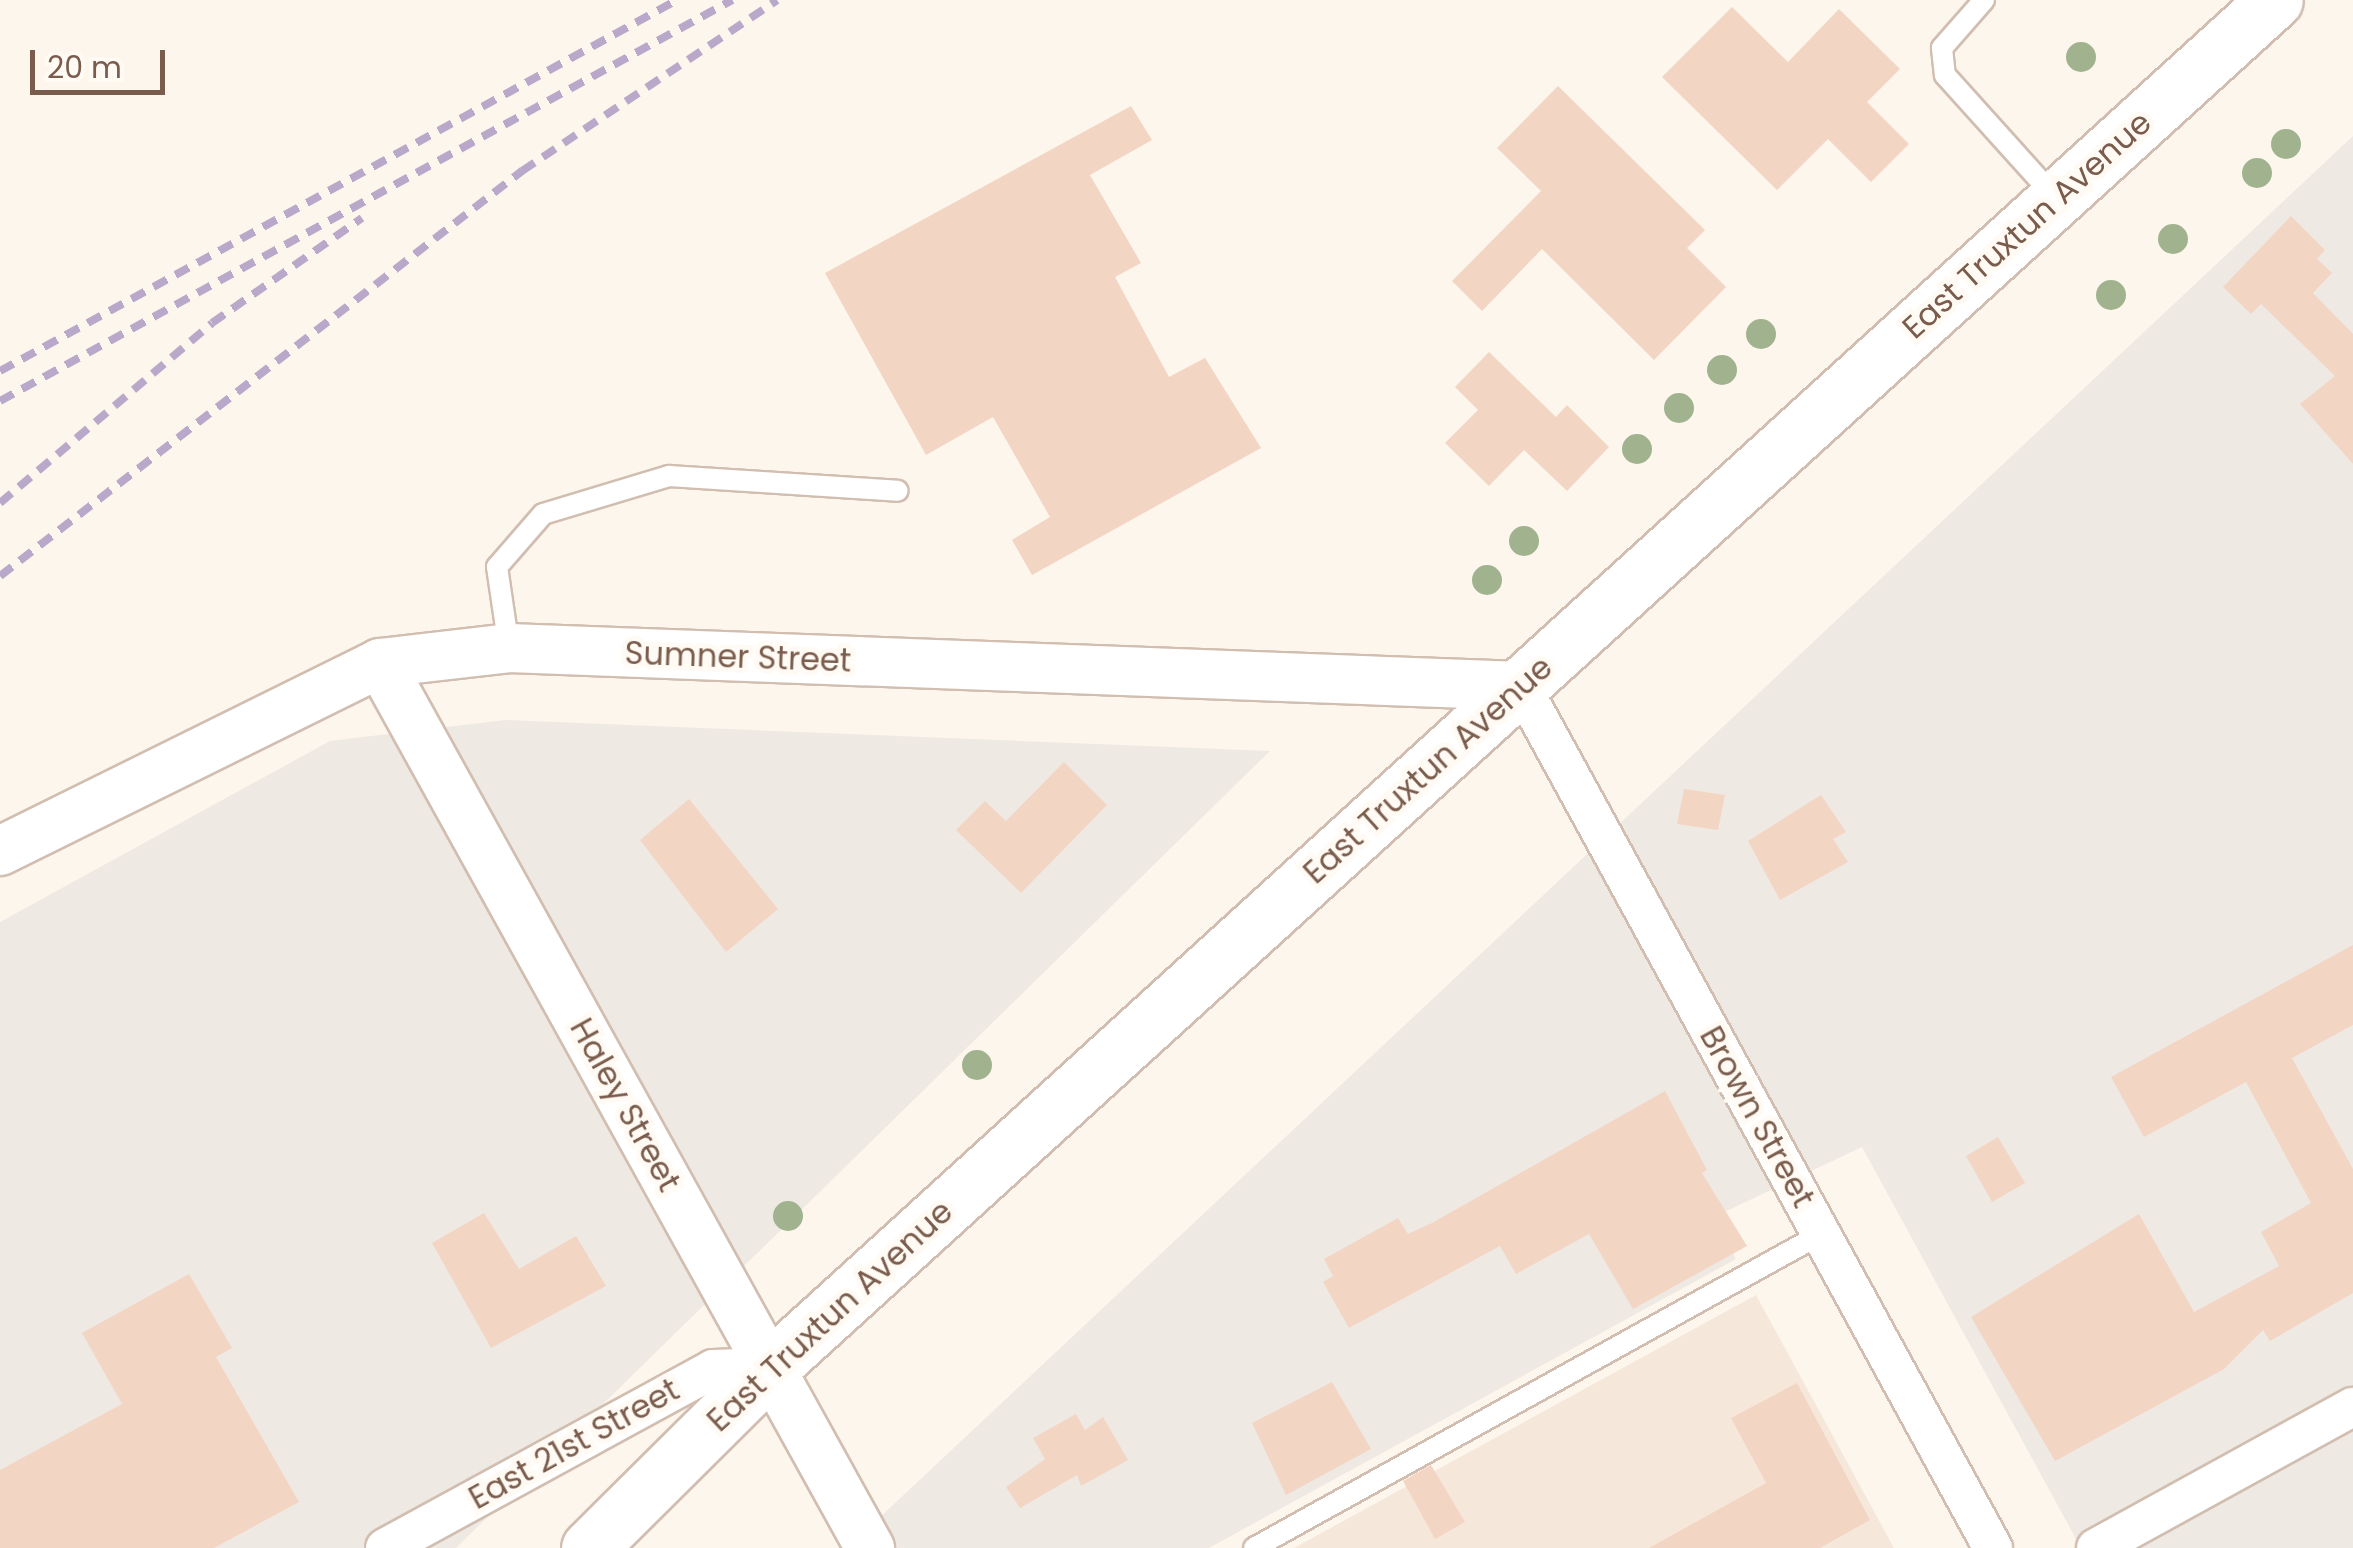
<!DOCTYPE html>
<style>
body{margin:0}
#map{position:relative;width:2353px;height:1548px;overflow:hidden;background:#fdf6ec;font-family:Poppins,sans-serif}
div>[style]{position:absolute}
.residential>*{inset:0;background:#f5e8da}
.industrial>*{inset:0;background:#efe9e4}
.building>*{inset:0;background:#f3d5c3}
.roads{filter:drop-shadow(2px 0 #d1beb0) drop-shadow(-2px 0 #d1beb0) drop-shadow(0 2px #d1beb0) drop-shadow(0 -2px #d1beb0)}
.service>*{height:20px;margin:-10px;padding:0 10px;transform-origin:10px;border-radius:10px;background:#fff}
.minor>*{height:38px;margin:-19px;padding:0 19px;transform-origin:19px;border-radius:19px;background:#fff}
.tertiary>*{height:48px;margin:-24px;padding:0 24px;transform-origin:24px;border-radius:24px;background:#fff}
.secondary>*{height:55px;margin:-27.5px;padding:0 27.5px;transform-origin:27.5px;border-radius:27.5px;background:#fff}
.rail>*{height:8px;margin-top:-4px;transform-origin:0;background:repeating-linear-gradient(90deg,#b9a8c9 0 15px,transparent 0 25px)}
.trees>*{width:30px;height:30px;margin:-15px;border-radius:50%;background:#a0b28e}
span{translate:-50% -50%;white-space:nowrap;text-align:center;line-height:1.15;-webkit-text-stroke:10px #fffaf3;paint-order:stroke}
.street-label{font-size:32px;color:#7a5c4d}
.scale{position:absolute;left:30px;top:50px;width:135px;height:45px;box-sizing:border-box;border:5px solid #7a5c4d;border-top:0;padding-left:12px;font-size:30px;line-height:35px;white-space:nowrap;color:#7a5c4d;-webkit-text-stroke:8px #fffaf3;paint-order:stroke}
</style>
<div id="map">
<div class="residential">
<div style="clip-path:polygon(1756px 1295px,1894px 1548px,1294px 1548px)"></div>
</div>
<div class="industrial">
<div style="clip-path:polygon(2353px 136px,2353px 1548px,2081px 1548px,1862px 1147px,1714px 1217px,1736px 1259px,1209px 1548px,847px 1548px)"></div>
<div style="clip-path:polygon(505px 720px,1270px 751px,456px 1548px,0 1548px,0 922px,330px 741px)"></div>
</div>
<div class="building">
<div style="clip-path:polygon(1732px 7px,1788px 62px,1839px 9px,1900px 69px,1867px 102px,1909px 144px,1871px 182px,1828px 139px,1777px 190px,1662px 77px)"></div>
<div style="clip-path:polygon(1558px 86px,1705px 230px,1687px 248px,1726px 287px,1654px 360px,1542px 249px,1482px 311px,1452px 281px,1541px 191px,1497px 148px)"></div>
<div style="clip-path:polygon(1131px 106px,1152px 140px,1090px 175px,1141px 263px,1115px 277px,1169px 377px,1205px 358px,1261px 448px,1032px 575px,1012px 540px,1050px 517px,993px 417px,926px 455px,825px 273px)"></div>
<div style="clip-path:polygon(2291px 216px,2325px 250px,2317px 259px,2332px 273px,2313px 293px,2353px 334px,2353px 464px,2300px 404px,2335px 376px,2261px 304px,2251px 314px,2223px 287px)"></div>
<div style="clip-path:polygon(1489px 352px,1556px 417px,1567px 405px,1609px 447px,1567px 491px,1524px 450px,1489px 486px,1445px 443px,1478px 410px,1455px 387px)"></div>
<div style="clip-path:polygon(1064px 762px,1107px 805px,1021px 893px,956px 830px,985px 801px,1006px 821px)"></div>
<div style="clip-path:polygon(1684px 789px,1725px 795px,1718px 830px,1677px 824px)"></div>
<div style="clip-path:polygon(1821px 795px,1846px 832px,1833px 839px,1848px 862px,1780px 900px,1748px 841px)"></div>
<div style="clip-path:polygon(689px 799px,778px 909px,726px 952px,640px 840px)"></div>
<div style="clip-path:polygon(2353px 945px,2353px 1025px,2292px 1058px,2353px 1169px,2353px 1293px,2270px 1341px,2263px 1330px,2224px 1369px,2055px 1461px,1971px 1317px,2139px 1214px,2194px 1312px,2279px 1266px,2261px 1232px,2311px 1203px,2246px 1082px,2144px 1137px,2111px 1077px)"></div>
<div style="clip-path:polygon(1665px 1091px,1707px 1170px,1702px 1173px,1747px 1246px,1633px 1309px,1589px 1234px,1516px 1274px,1500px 1246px,1349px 1328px,1323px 1282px,1333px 1276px,1324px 1259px,1398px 1218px,1408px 1234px,1432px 1223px)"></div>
<div style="clip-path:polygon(1998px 1137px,2025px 1183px,1992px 1202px,1966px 1156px)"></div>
<div style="clip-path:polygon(484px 1213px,519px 1269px,576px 1236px,606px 1286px,491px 1348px,432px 1243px)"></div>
<div style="clip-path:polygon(189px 1274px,232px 1348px,216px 1357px,299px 1502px,214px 1548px,0 1548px,0 1470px,122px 1404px,82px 1333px)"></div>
<div style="clip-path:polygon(1332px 1382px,1371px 1449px,1286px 1495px,1252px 1423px)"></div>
<div style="clip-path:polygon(1797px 1383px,1870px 1520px,1820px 1548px,1649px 1548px,1766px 1483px,1731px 1418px)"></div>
<div style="clip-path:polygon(1076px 1414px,1085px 1430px,1103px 1417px,1128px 1460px,1081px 1486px,1077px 1475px,1020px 1508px,1006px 1487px,1045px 1459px,1033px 1438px)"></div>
<div style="clip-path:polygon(1431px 1465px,1465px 1522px,1435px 1539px,1403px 1481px)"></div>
</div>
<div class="roads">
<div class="service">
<div style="left:1984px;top:0;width:64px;rotate:131.2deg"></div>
<div style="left:1942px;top:48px;width:27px;rotate:84deg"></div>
<div style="left:1945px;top:75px;width:164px;rotate:48deg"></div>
<div style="left:509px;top:648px;width:82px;rotate:-98.4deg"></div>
<div style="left:497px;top:567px;width:70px;rotate:-49deg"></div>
<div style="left:543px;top:514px;width:132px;rotate:-16.8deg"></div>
<div style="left:669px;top:476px;width:229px;rotate:3.7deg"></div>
<div style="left:1254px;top:1548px;width:648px;rotate:-28.98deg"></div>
</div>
<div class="minor">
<div style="left:1521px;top:686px;width:983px;rotate:61.3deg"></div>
<div style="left:385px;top:1548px;width:374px;rotate:-28.6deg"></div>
<div style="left:713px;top:1369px;width:58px;rotate:-2deg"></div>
<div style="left:2096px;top:1548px;width:293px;rotate:-28.8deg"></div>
</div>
<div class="tertiary">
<div style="left:380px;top:663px;width:1012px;rotate:61.03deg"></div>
<div style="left:0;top:851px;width:424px;rotate:-26.3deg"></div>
<div style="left:380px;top:663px;width:130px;rotate:-6.6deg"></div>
<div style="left:509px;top:648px;width:1013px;rotate:2.15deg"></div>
</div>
<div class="secondary">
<div style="left:589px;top:1548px;width:257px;rotate:-44.8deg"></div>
<div style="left:771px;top:1367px;width:2032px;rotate:-42.27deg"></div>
</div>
</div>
<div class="rail">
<div style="left:0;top:371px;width:772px;rotate:-28.72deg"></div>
<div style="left:0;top:401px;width:835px;rotate:-28.71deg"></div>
<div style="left:0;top:503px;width:278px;rotate:-40.3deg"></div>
<div style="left:212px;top:323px;width:183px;rotate:-35deg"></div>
<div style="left:0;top:576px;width:661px;rotate:-37.81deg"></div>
<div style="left:522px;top:171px;width:307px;rotate:-33.8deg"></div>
</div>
<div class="trees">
<div style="left:2081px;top:57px"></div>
<div style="left:2286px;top:144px"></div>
<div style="left:2257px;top:173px"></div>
<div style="left:2173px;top:239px"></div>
<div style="left:2111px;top:295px"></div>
<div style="left:1761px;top:334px"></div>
<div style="left:1722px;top:370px"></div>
<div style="left:1679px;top:408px"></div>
<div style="left:1637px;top:449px"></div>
<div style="left:1524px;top:541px"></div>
<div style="left:1487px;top:580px"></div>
<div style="left:977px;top:1065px"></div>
<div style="left:788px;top:1216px"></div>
</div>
<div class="street-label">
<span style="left:2027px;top:225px;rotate:-42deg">East Truxtun Avenue</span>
<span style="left:738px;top:657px;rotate:2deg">Sumner Street</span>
<span style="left:1428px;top:770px;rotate:-42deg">East Truxtun Avenue</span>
<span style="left:625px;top:1105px;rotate:61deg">Haley Street</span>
<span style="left:1757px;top:1117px;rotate:61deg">Brown Street</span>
<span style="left:830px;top:1316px;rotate:-43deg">East Truxtun Avenue</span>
<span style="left:574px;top:1444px;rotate:-29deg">East 21st Street</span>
</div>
<div class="scale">20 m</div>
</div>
